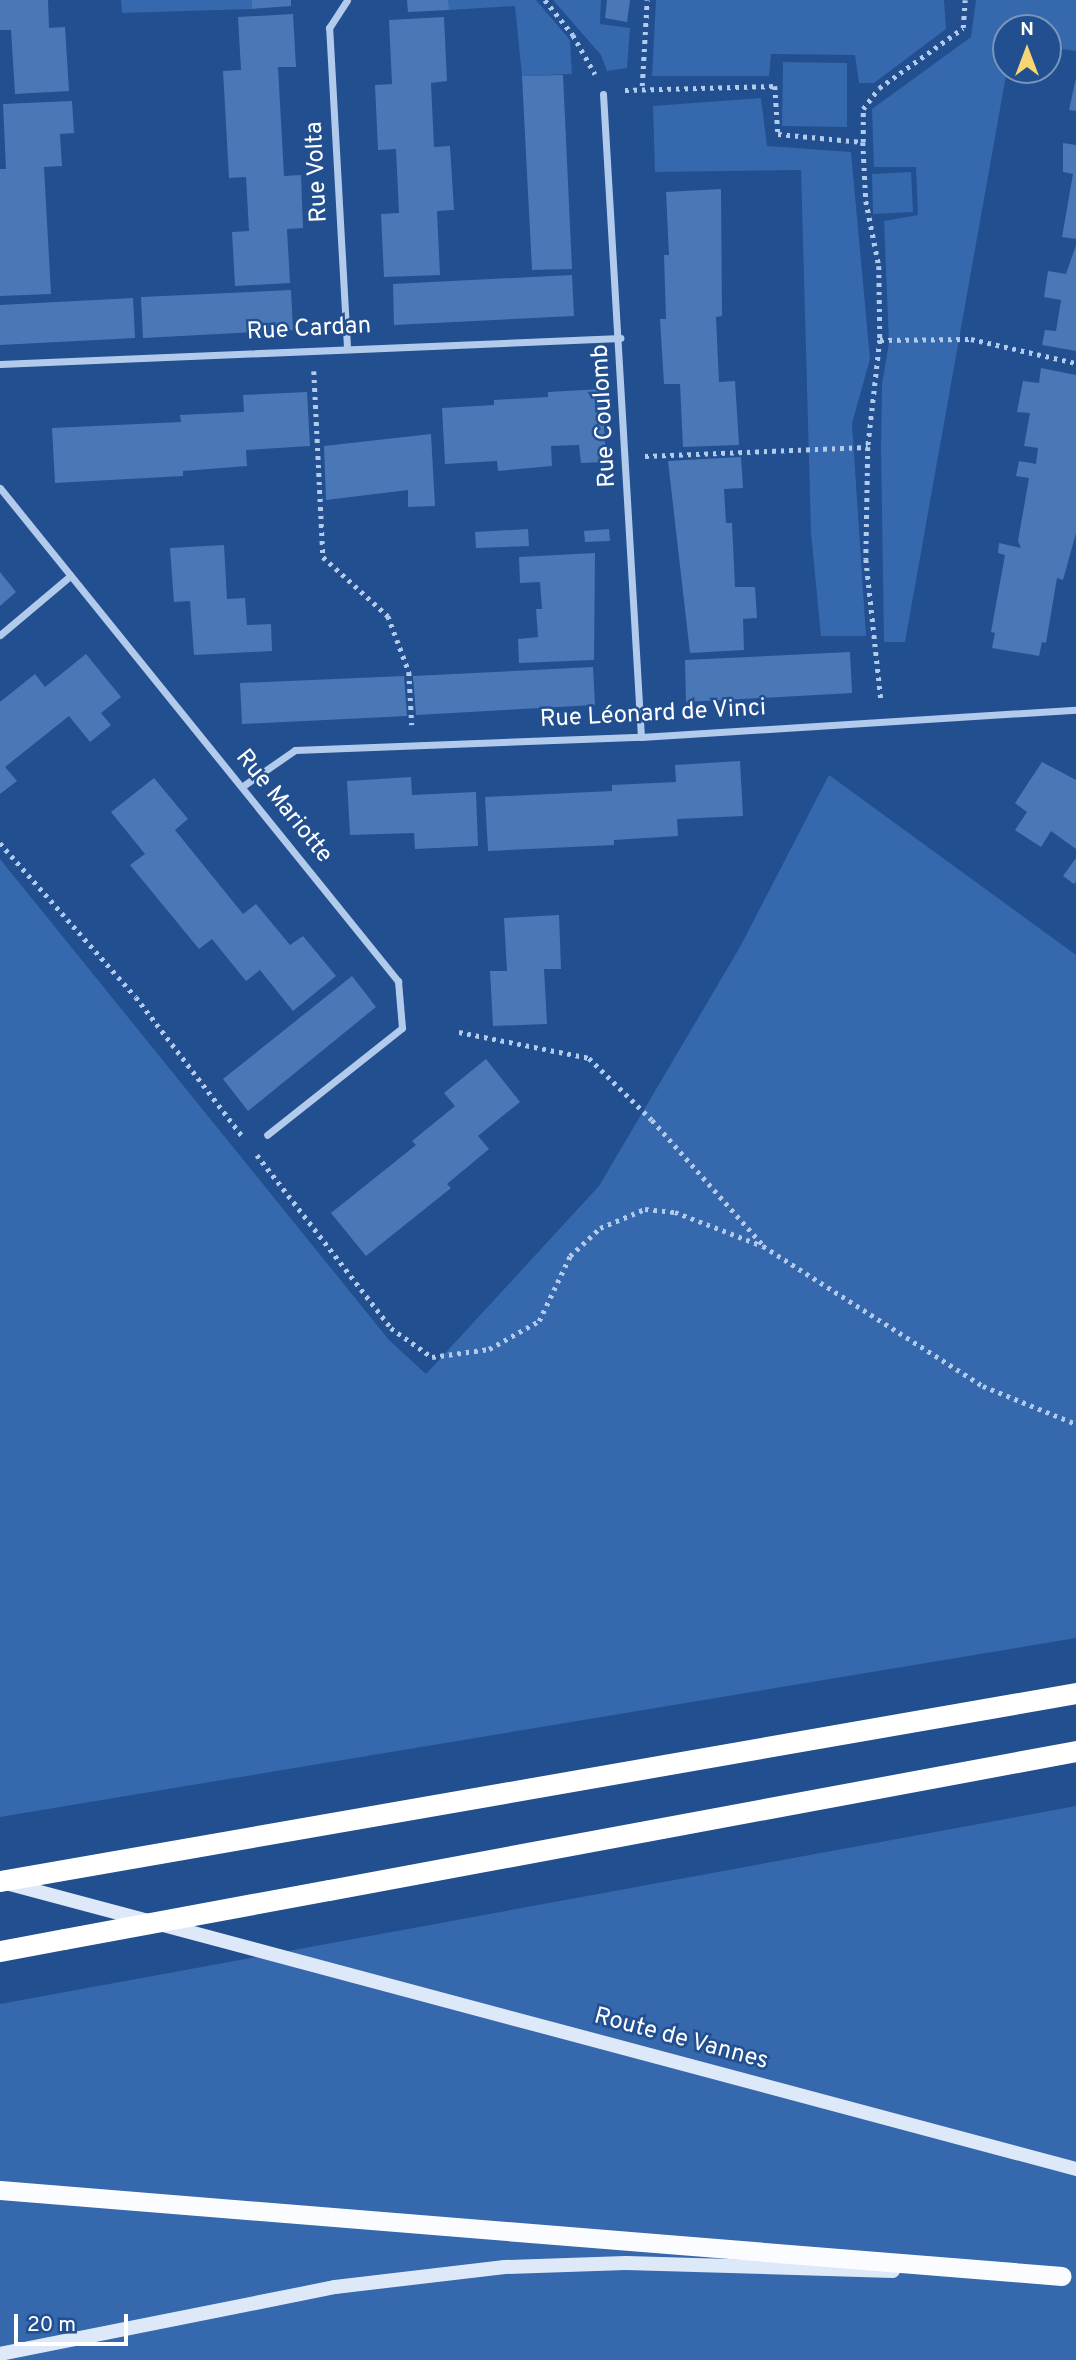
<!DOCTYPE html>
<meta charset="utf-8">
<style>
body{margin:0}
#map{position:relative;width:1076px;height:2360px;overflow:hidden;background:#224f8f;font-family:Overpass,sans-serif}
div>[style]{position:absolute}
.green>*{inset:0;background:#3568ac}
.building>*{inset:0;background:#4a77b6}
.path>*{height:4.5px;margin-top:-2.25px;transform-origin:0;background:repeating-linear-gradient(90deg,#b2cbec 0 3.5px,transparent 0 8.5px)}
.minor>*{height:7px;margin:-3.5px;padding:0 3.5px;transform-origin:3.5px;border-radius:3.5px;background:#b2cbec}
.secondary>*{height:14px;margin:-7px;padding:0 7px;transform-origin:7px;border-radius:7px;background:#dde9f9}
.trunk>*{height:19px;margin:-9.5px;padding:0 9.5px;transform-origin:9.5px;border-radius:9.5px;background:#fbfcff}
.motorway>*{height:21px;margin:-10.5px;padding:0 10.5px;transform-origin:10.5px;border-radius:10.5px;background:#fff}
.motorway-bridge>*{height:21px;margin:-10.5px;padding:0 10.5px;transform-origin:10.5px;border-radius:10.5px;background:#fff}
span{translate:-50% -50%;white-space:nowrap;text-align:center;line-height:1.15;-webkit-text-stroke:5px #224f8f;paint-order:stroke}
.street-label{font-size:24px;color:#fff}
.north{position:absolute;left:992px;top:14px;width:70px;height:70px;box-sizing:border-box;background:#224f8f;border:2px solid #7a95bc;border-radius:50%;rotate:0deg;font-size:19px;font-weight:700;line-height:28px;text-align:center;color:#fff}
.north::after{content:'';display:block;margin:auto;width:24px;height:32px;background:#f8d573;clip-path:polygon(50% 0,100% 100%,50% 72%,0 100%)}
.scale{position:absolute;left:14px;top:2314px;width:114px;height:32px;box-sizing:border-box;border:4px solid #fff;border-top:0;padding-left:9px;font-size:21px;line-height:24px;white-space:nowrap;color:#fff;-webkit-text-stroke:5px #224f8f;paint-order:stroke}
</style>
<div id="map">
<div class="green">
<div style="clip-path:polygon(121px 0,252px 0,252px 9px,122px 13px)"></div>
<div style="clip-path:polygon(439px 0,536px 0,570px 40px,572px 74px,522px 76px,515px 6px,449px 10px)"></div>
<div style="clip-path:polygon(553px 0,601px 0,600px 24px,630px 28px,627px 68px,607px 71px,601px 55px)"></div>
<div style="clip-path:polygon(656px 0,944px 0,946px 29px,874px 83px,859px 83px,855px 55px,771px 54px,769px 76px,652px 76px)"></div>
<div style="clip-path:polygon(976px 0,1076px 0,1076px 51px,1048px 47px,1048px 28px,1006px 28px,1007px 70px,905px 642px,884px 642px,881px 447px,882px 384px,889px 343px,884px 221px,918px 215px,916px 167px,874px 167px,872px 109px,971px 37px)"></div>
<div style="clip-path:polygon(783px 62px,847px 63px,847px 127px,782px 126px)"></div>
<div style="clip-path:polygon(761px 98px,767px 146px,851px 152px,870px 359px,852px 423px,866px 636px,821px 636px,811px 533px,801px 170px,655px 172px,653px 106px)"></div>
<div style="clip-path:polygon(911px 172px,913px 212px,873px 214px,872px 174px)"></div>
<div style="clip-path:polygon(829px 775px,1076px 955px,1076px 1638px,0 1817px,0 859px,389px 1340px,426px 1374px,599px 1186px,740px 947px)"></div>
<div style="clip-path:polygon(1076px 1806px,1076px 2360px,0 2360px,0 2004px)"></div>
</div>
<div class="building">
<div style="clip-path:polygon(0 0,48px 0,49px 28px,65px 27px,69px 91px,15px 94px,11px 30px,0 30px)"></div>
<div style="clip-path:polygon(252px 0,291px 0,291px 6px,252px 9px)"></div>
<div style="clip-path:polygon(407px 0,448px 0,449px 10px,408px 12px)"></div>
<div style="clip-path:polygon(607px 0,630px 0,627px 22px,605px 18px)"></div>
<div style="clip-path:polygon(293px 14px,296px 67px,278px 67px,284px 176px,301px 175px,303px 228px,287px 229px,290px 283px,235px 286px,232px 232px,249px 231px,246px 177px,229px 178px,223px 71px,241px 70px,238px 17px)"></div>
<div style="clip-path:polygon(444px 17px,447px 81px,431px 83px,434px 147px,450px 146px,454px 210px,437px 211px,440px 275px,384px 277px,381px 214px,399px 213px,396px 149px,378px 150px,375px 85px,392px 84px,389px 20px)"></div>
<div style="clip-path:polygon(563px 75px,572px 269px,532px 270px,522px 76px)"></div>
<div style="clip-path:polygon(1076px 78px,1076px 111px,1069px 110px)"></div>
<div style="clip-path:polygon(72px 101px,74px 133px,60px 134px,62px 166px,44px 167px,51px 294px,0 296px,0 169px,6px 169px,3px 104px)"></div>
<div style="clip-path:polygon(1063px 143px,1076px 145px,1076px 239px,1062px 237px,1073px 174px,1063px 172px)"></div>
<div style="clip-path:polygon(721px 189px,722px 316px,716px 317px,719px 382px,735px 381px,739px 445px,683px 447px,680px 384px,664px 384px,662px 352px,660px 319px,666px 319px,664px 255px,669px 255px,666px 192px)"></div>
<div style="clip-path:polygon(1076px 245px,1076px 351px,1042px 345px,1045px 330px,1056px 331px,1061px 300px,1044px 297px,1048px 271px,1066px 274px)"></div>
<div style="clip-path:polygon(572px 275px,574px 316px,394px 325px,393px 284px)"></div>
<div style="clip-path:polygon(291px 290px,293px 330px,143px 338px,141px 297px)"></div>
<div style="clip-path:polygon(133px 298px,135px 338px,0 345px,0 305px)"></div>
<div style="clip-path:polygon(1041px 368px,1076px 375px,1076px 533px,1063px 580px,1057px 578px,1046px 643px,1042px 642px,1039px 656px,992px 648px,995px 633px,991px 632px,1005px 555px,998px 553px,999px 543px,1021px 548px,1018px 541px,1029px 478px,1016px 476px,1019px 461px,1036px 464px,1038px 448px,1024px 446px,1030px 413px,1017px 412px,1023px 381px,1039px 383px)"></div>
<div style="clip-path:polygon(602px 389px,606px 462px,581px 463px,579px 445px,551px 446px,552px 466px,498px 471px,497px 461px,445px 464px,442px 408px,494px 405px,494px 400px,548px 397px,548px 392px)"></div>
<div style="clip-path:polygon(307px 392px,310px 446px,246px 450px,247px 466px,183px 471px,183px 476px,55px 483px,52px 428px,181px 422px,180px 415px,244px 412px,243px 395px)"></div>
<div style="clip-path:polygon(431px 434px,435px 506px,408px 507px,408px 490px,326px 500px,324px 446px)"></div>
<div style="clip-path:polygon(741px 457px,743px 488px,724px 489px,726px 523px,732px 523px,735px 587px,755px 587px,757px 618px,743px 619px,744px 650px,690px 653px,668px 461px)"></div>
<div style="clip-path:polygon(528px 529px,529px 546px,476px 548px,475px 532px)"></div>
<div style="clip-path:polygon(609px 529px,610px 541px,585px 542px,584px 531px)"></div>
<div style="clip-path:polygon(224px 545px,227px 599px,245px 598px,247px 625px,271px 624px,272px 651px,194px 655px,190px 601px,174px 602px,170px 548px)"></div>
<div style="clip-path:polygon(595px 553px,594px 660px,519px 663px,518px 639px,538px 637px,536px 609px,542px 609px,540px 582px,520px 583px,519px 557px)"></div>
<div style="clip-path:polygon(0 572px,16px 592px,0 606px)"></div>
<div style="clip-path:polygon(850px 652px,852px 693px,686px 702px,685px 660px)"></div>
<div style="clip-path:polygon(86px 654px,121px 697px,101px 713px,111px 725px,90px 742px,69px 716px,5px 767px,17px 781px,0 794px,0 702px,35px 674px,45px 687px)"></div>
<div style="clip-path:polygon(593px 667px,595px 705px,416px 715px,413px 676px)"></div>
<div style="clip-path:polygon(404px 676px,407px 716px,242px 724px,240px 683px)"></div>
<div style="clip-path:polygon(740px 761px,743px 816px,677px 819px,678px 836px,614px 840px,614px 845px,488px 851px,485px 797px,612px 791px,612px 785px,676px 782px,675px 765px)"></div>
<div style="clip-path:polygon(1042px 762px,1076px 780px,1076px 849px,1051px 831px,1041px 847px,1015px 830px,1027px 812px,1015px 803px)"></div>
<div style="clip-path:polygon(411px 777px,412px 795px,476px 792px,478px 846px,415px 849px,414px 833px,350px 835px,347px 781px)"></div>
<div style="clip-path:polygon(154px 778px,188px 819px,175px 830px,243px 914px,256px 904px,290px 945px,303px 936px,336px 976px,293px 1011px,260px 970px,246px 981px,212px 939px,199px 949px,130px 865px,145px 854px,111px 812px)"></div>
<div style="clip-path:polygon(1076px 858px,1076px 881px,1074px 884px,1063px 876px)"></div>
<div style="clip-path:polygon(559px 915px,561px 969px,544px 969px,547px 1024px,493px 1026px,490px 971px,507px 971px,504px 918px)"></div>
<div style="clip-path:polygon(352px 976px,376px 1007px,248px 1111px,223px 1079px)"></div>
<div style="clip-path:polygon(486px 1059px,520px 1102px,478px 1136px,489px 1149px,447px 1184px,451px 1188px,366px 1256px,331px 1213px,416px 1145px,412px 1141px,455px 1106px,444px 1093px)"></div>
</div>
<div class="path">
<div style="left:545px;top:0;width:45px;rotate:51.3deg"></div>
<div style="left:573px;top:35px;width:45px;rotate:60.6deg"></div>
<div style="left:642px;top:86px;width:86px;rotate:-86.7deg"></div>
<div style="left:625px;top:90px;width:150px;rotate:-1.5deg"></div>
<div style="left:775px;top:86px;width:48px;rotate:86.4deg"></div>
<div style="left:778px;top:134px;width:85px;rotate:5.4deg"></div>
<div style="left:863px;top:142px;width:59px;rotate:87.1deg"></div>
<div style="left:866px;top:201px;width:66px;rotate:78.7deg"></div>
<div style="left:879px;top:266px;width:74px;rotate:89.2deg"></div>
<div style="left:880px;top:340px;width:108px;rotate:96.4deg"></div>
<div style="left:868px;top:447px;width:112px;rotate:91deg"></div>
<div style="left:866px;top:559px;width:142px;rotate:83.9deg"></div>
<div style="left:863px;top:142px;width:33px;rotate:-90deg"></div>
<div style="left:863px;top:109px;width:26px;rotate:-53deg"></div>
<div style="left:879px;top:88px;width:103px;rotate:-35.5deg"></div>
<div style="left:963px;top:28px;width:28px;rotate:-86deg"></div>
<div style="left:880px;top:340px;width:91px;rotate:-0.6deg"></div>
<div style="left:971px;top:339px;width:108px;rotate:12.9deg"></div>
<div style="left:314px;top:371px;width:186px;rotate:87.2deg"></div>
<div style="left:323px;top:557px;width:88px;rotate:42.2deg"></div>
<div style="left:388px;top:616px;width:60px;rotate:69.4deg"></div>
<div style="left:409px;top:672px;width:53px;rotate:86.8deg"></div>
<div style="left:645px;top:456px;width:223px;rotate:-2.3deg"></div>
<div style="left:0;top:843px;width:205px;rotate:48.6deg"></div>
<div style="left:136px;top:997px;width:176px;rotate:52.6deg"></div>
<div style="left:459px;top:1032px;width:133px;rotate:11.3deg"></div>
<div style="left:589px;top:1058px;width:88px;rotate:44.5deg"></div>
<div style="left:652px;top:1120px;width:167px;rotate:48.4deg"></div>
<div style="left:257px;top:1155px;width:219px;rotate:52.2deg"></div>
<div style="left:391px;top:1328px;width:50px;rotate:35.3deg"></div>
<div style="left:432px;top:1357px;width:58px;rotate:-8deg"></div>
<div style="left:489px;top:1349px;width:57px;rotate:-29.2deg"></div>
<div style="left:539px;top:1321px;width:72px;rotate:-64.5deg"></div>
<div style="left:570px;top:1256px;width:41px;rotate:-43deg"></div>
<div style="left:600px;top:1228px;width:49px;rotate:-22.9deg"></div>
<div style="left:645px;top:1209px;width:30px;rotate:6deg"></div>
<div style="left:675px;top:1212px;width:94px;rotate:21.1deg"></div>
<div style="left:763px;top:1246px;width:261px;rotate:32.5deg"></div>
<div style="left:983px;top:1386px;width:100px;rotate:22.2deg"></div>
</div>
<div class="minor">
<div style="left:603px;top:94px;width:644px;rotate:86.62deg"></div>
<div style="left:347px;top:347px;width:320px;rotate:-93.2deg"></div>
<div style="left:329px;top:28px;width:33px;rotate:-57deg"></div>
<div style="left:0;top:364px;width:621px;rotate:-2.4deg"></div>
<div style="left:0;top:488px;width:634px;rotate:51.09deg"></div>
<div style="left:398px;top:981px;width:47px;rotate:85.1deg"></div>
<div style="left:402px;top:1028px;width:172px;rotate:141.6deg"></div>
<div style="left:0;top:635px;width:92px;rotate:-40.1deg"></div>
<div style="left:243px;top:786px;width:63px;rotate:-34.7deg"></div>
<div style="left:295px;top:750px;width:346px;rotate:-2.2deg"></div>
<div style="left:641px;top:737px;width:436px;rotate:-3.6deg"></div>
</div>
<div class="secondary">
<div style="left:6px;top:1883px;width:1108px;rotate:14.96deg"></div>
<div style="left:0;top:2354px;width:342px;rotate:-11.3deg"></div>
<div style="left:335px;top:2287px;width:171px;rotate:-6.7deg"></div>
<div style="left:505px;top:2267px;width:121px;rotate:-1.9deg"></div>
<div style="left:626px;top:2263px;width:267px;rotate:1.7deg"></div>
</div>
<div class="trunk">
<div style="left:0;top:2190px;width:1065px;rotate:4.63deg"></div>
</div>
<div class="motorway">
<div style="left:0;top:1881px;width:1092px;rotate:-9.91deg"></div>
<div style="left:329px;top:1890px;width:760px;rotate:-10.54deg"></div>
<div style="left:0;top:1951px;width:65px;rotate:-10.6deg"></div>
</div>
<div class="motorway-bridge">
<div style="left:64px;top:1939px;width:269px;rotate:-10.5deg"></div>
</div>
<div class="street-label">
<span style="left:318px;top:172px;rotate:-93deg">Rue Volta</span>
<span style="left:309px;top:330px;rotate:-3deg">Rue Cardan</span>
<span style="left:605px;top:416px;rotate:-93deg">Rue Coulomb</span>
<span style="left:653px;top:715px;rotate:-3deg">Rue Léonard de Vinci</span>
<span style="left:283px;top:807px;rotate:51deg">Rue Mariotte</span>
<span style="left:681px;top:2040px;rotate:15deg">Route de Vannes</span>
</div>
<div class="north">N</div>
<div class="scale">20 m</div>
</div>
